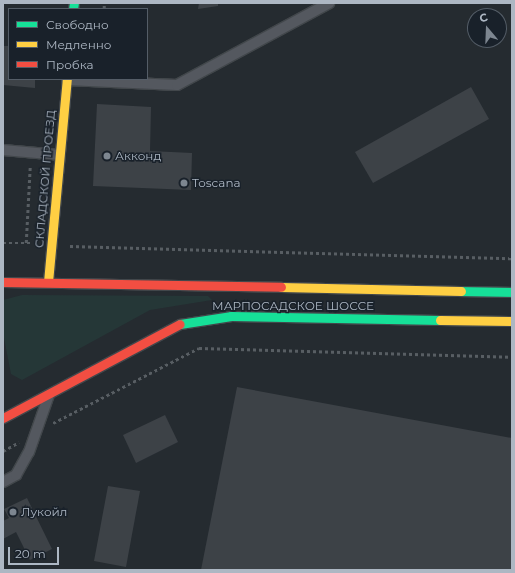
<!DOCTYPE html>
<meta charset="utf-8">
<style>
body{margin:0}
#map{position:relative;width:515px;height:573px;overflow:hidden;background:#252b30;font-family:Montserrat,sans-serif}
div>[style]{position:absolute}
.green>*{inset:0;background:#253737}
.building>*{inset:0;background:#3d4247}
.path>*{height:2.5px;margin-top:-1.25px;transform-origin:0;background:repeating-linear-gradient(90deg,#585e63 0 3px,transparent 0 6px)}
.roads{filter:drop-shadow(1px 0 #42474b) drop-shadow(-1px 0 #42474b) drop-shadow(0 1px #42474b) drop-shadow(0 -1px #42474b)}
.lane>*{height:10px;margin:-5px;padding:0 5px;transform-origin:5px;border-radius:5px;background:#54585f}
.fast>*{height:9px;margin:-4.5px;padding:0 4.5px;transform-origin:4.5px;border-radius:4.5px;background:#16e098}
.slow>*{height:9px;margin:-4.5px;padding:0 4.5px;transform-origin:4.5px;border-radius:4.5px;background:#ffcf43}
.jam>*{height:9px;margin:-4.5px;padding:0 4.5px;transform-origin:4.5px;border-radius:4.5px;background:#f24e42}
.dots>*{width:11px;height:11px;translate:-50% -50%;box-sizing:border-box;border:2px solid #19212a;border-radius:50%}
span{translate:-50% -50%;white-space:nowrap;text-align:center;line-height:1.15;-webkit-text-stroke:3px #19212a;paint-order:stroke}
.poi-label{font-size:12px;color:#adb7c3}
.left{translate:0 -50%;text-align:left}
.street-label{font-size:12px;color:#adb7c3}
.frame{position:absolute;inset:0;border:4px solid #adb7c3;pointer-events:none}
.legend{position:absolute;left:8px;top:8px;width:140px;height:72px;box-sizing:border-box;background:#19212a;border:1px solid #545d67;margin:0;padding:5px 7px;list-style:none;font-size:12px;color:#adb7c3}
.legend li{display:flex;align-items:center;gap:8px;height:20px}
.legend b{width:20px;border:1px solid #545d67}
.north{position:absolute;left:467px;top:8px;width:40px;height:40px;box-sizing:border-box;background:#19212a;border:1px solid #545d67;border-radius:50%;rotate:341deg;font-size:11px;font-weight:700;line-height:16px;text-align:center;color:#adb7c3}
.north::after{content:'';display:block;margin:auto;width:14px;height:18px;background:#7d8690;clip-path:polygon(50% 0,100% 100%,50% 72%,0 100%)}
.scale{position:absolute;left:8px;top:547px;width:51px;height:18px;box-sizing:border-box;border:2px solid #adb7c3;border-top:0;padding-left:5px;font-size:12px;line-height:14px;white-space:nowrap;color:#adb7c3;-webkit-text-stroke:3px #19212a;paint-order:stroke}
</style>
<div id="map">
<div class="green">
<div style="clip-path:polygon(22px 295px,208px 296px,212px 300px,150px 310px,22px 380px,11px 374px,3px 333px,3px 300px)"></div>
</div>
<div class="building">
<div style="clip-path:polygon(199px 3px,218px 3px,218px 6px,198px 9px)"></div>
<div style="clip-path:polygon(3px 46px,9px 46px,9px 79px,35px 79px,35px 88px,3px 85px)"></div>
<div style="clip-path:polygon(471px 87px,489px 119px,373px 183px,355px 152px)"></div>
<div style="clip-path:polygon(97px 104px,151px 107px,150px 151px,192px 153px,191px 190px,93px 186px)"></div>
<div style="clip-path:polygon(237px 387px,512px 438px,512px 570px,201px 570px)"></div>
<div style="clip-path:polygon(165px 415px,178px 442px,136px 463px,123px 435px)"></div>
<div style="clip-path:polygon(108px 486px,140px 491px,126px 567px,94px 561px)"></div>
<div style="clip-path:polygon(27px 498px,52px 549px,30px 560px,16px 532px,3px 539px,3px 521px,9px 518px,4px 509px)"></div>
</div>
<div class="path">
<div style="left:104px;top:9px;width:6px;rotate:-90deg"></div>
<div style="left:3px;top:243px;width:29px"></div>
<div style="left:26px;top:243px;width:77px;rotate:-87deg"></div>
<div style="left:70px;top:246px;width:442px;rotate:1.6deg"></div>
<div style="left:53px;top:423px;width:164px;rotate:-27.2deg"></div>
<div style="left:199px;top:348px;width:313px;rotate:1.6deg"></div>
<div style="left:3px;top:451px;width:18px;rotate:-29deg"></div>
</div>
<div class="roads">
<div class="lane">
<div style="left:67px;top:80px;width:110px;rotate:2.6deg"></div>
<div style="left:177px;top:85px;width:173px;rotate:-28.3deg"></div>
<div style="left:3px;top:150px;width:57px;rotate:5deg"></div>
<div style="left:3px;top:482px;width:15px;rotate:-28deg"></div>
<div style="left:16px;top:475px;width:26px;rotate:-61deg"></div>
<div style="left:29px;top:452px;width:60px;rotate:-70.7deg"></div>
</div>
<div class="fast">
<div style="left:73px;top:9px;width:6px;rotate:-81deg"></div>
<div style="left:461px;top:291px;width:51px;rotate:1.1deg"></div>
<div style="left:180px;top:324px;width:52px;rotate:-8.9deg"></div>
<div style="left:231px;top:316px;width:209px;rotate:1.1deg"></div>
</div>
<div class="slow">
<div style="left:48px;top:282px;width:204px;rotate:-84.7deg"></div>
<div style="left:281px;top:287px;width:180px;rotate:1.3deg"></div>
<div style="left:440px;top:320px;width:72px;rotate:0.8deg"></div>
</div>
<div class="jam">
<div style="left:3px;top:282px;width:278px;rotate:1deg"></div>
<div style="left:3px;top:418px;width:200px;rotate:-28deg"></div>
</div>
</div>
<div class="dots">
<div style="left:107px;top:156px;background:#7d8690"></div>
<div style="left:184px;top:183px;background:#7d8690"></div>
<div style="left:13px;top:512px;background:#7d8690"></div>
</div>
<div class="poi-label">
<span class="left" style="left:115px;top:156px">Акконд</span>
<span class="left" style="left:192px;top:183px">Toscana</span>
<span class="left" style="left:21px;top:512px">Лукойл</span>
</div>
<div class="street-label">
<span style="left:45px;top:179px;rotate:-85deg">СКЛАДСКОЙ ПРОЕЗД</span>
<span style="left:293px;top:306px">МАРПОСАДСКОЕ ШОССЕ</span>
</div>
<div class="frame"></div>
<ul class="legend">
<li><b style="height:5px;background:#16e098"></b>Свободно</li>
<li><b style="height:5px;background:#ffcf43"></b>Медленно</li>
<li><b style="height:5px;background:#f24e42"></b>Пробка</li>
</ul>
<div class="north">С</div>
<div class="scale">20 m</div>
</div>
